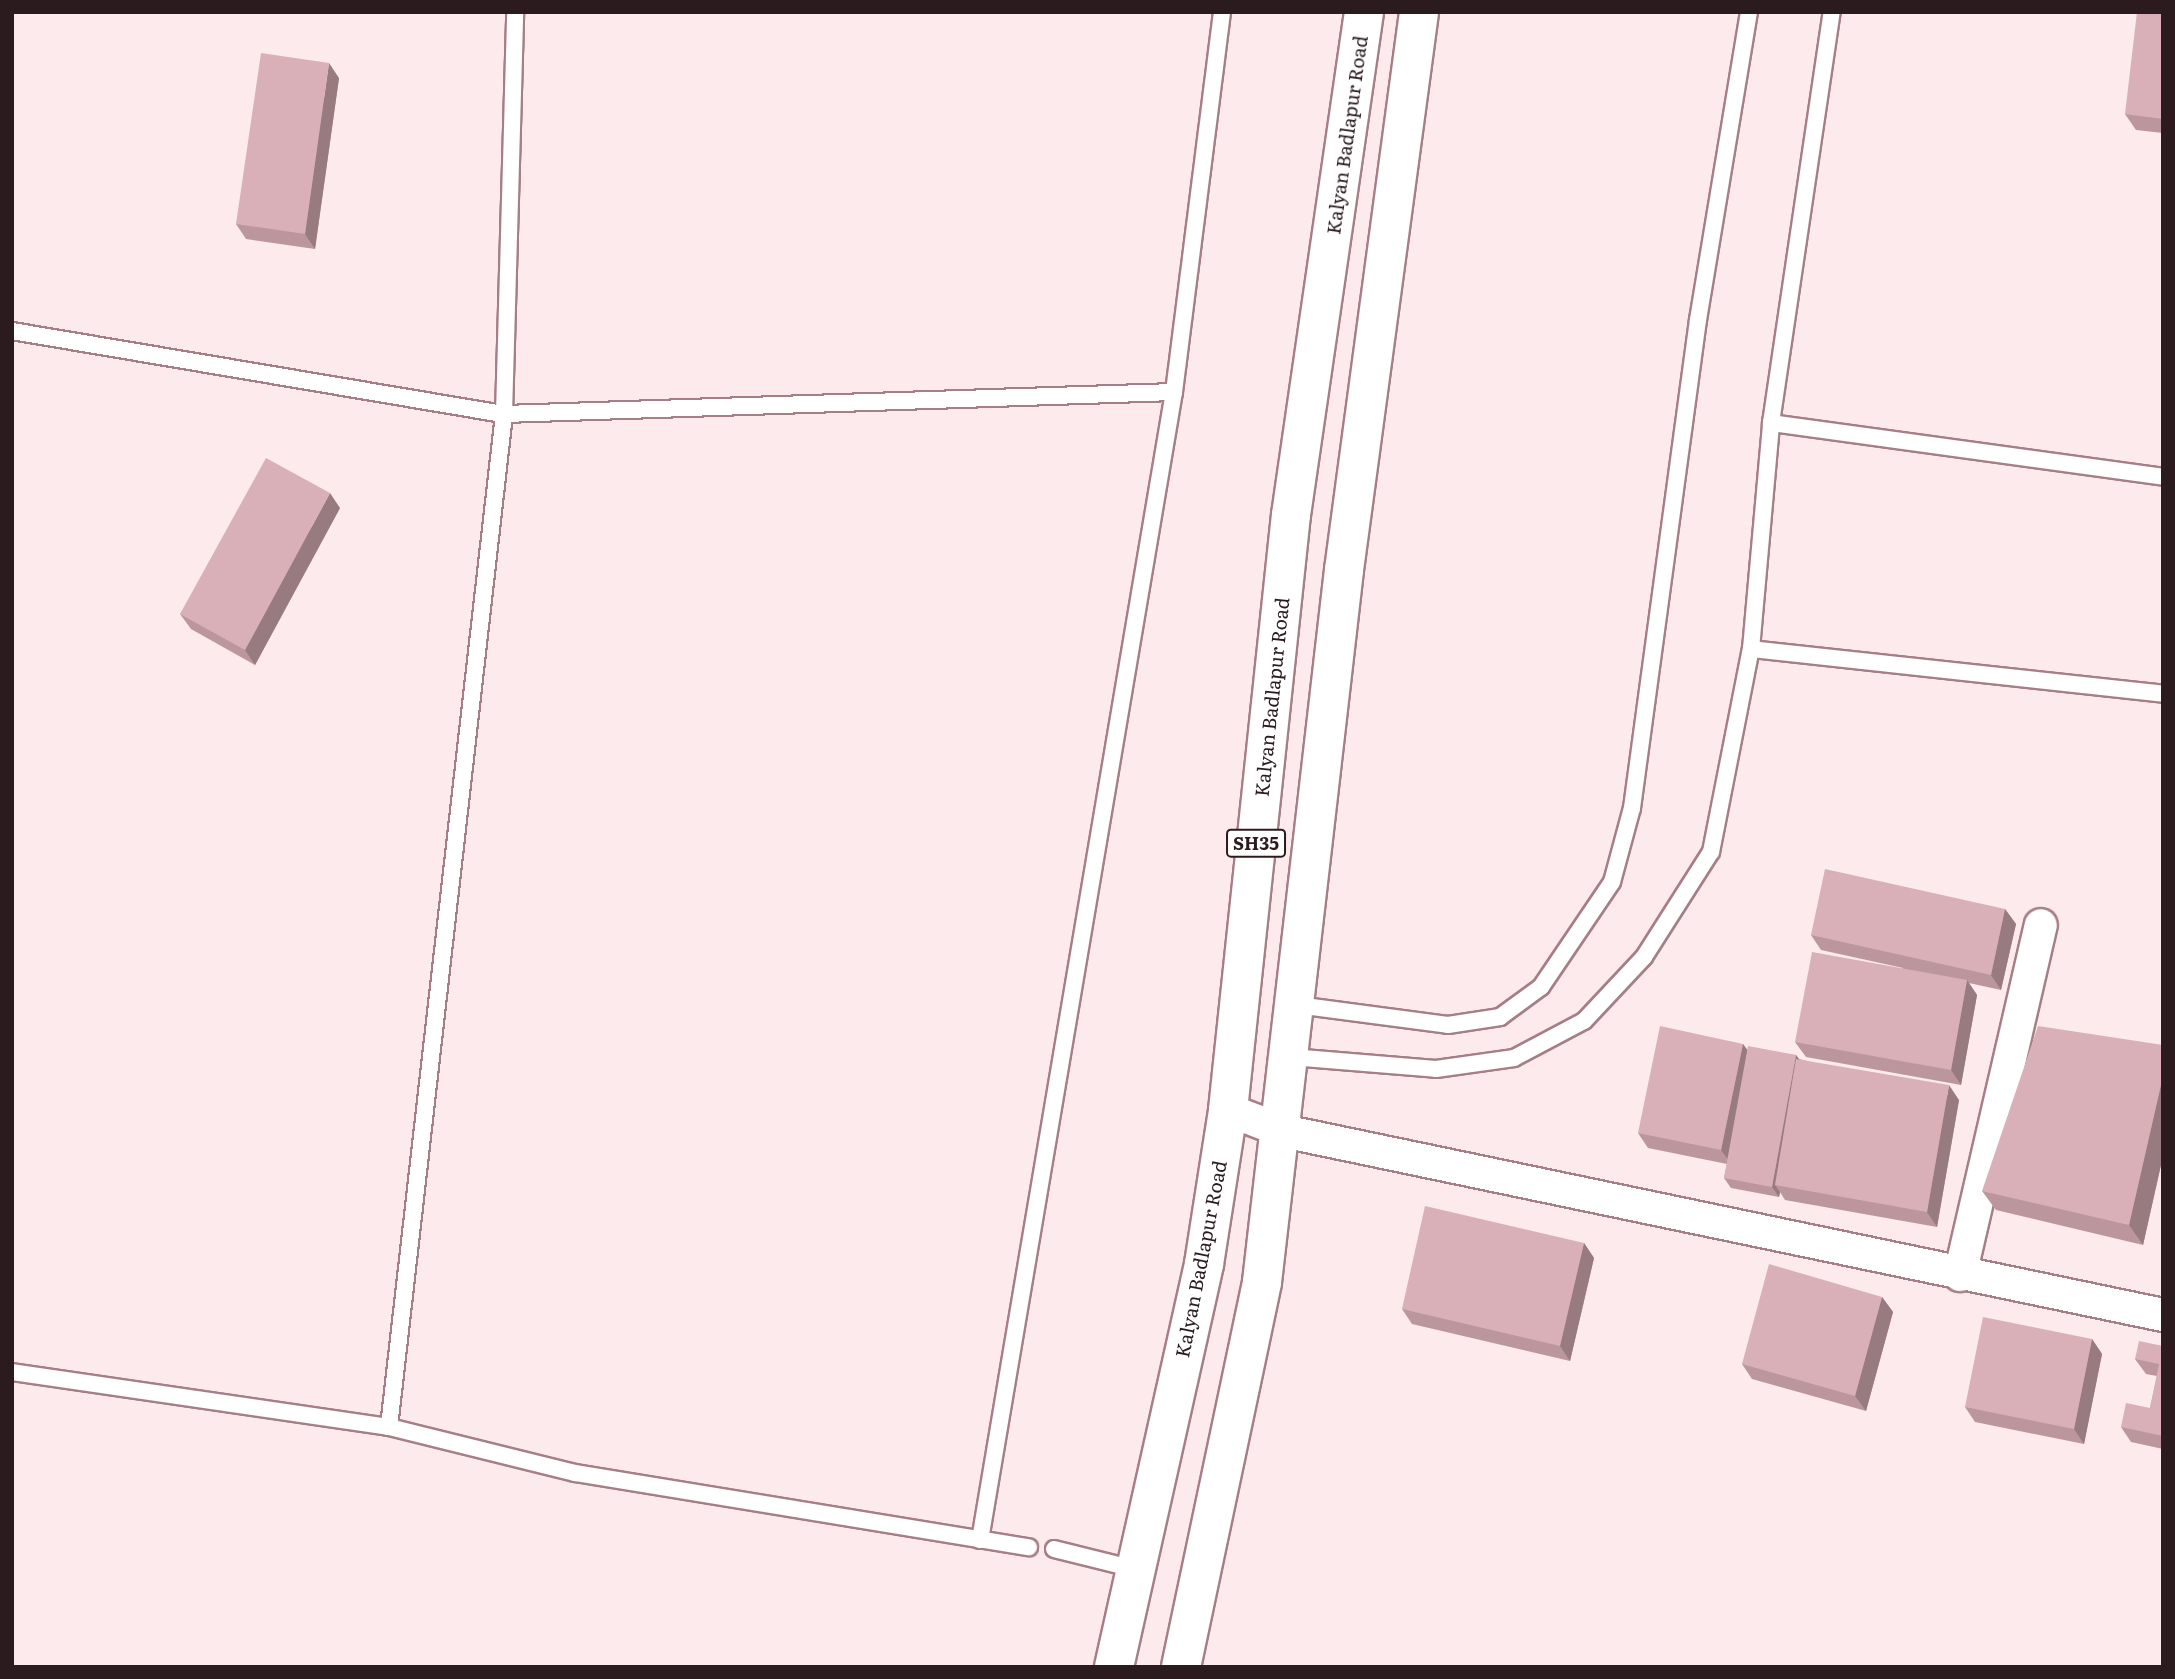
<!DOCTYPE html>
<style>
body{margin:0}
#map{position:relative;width:2175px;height:1679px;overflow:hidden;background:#fceaed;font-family:Literata,serif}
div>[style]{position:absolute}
.roads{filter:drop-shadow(2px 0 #a67f86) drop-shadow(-2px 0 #a67f86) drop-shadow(0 2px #a67f86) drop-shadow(0 -2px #a67f86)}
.service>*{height:16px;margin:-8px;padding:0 8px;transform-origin:8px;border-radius:8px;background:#fff}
.minor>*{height:32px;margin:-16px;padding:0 16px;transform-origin:16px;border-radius:16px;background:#fff}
.primary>*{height:38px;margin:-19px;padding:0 19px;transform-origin:19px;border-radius:19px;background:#fff}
.wall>*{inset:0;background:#bb979d}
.shaded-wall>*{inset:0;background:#987b80}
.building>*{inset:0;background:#d9b0b7}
span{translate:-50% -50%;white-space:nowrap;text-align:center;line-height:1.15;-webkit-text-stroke:7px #fff;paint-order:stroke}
.shield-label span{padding:2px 5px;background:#fff;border:2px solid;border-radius:5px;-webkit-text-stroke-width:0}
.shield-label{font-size:18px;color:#2b1b1e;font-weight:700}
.street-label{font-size:19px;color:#2b1b1e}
.frame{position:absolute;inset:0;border:14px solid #2b1b1e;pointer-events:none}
</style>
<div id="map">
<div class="roads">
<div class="service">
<div style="left:12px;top:331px;width:499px;rotate:9.6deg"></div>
<div style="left:504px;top:414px;width:670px;rotate:-1.88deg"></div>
<div style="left:1771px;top:423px;width:396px;rotate:7.8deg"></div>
<div style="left:1751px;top:649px;width:414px;rotate:6.2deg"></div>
<div style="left:1297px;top:1005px;width:152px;rotate:7.5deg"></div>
<div style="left:1448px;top:1025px;width:53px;rotate:-8.7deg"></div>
<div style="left:1500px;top:1017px;width:51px;rotate:-36.2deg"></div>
<div style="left:1541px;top:987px;width:127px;rotate:-55.9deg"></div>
<div style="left:1612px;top:882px;width:77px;rotate:-74.9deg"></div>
<div style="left:1632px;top:808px;width:492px;rotate:-82.3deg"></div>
<div style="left:1698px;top:320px;width:312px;rotate:-80.6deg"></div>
<div style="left:1291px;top:1057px;width:145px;rotate:4.7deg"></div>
<div style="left:1436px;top:1069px;width:79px;rotate:-8deg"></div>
<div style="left:1514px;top:1058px;width:79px;rotate:-27.9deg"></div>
<div style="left:1584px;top:1021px;width:88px;rotate:-46.8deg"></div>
<div style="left:1644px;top:957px;width:125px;rotate:-57.5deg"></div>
<div style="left:1711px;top:852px;width:207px;rotate:-78.9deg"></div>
<div style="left:1751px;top:649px;width:227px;rotate:-84.9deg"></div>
<div style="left:1771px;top:423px;width:416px;rotate:-81.6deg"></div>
<div style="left:12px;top:1372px;width:381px;rotate:8.3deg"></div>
<div style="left:389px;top:1427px;width:192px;rotate:13.9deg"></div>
<div style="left:575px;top:1473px;width:460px;rotate:9.3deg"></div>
<div style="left:389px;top:1427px;width:1020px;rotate:-83.52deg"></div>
<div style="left:504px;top:414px;width:402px;rotate:-88.4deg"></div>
<div style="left:980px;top:1540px;width:1164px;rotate:-80.41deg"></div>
<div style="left:1174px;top:392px;width:383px;rotate:-82.8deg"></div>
<div style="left:1054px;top:1549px;width:82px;rotate:14deg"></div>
</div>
<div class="minor">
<div style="left:1228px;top:1110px;width:59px;rotate:20.9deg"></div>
<div style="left:1283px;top:1131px;width:899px;rotate:11.81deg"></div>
<div style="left:1960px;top:1275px;width:359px;rotate:-77deg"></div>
</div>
<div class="primary">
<div style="left:1114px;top:1667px;width:413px;rotate:-77.4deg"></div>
<div style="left:1204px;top:1264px;width:156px;rotate:-81.1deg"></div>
<div style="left:1228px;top:1110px;width:598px;rotate:-83.96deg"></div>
<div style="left:1291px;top:515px;width:508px;rotate:-81.74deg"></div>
<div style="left:1181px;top:1667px;width:393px;rotate:-78.1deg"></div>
<div style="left:1262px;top:1282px;width:717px;rotate:-83.43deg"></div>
<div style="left:1344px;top:570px;width:563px;rotate:-82.34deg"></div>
</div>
</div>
<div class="wall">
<div style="clip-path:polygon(2163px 12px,2163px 133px,2136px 130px,2125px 114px)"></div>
<div style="clip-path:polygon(339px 78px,315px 249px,246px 239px,236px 224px)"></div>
<div style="clip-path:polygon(340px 508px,255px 665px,191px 629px,180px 614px)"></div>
<div style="clip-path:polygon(2005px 909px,2016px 924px,2001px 990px,1969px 983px,1977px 995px,1961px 1085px,1806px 1057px,1795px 1042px,1903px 968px,1821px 950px,1811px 935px)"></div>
<div style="clip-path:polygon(1743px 1044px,1747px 1050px,1796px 1055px,1799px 1059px,1959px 1100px,1937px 1227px,1785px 1200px,1780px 1192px,1779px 1197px,1731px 1188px,1724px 1178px,1727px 1164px,1648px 1148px,1638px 1133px)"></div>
<div style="clip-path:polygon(2163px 1045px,2163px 1156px,2143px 1245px,1996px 1210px,1982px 1191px)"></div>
<div style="clip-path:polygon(1584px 1243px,1594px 1258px,1570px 1361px,1412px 1324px,1402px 1309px)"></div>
<div style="clip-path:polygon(1882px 1297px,1893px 1312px,1866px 1411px,1752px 1379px,1742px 1364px)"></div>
<div style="clip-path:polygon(2092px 1339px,2102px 1354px,2084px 1444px,1975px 1422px,1965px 1407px)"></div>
<div style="clip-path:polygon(2163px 1346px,2163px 1449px,2131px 1442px,2121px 1427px,2150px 1408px,2157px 1376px,2146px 1374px,2135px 1359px)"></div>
</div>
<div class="shaded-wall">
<div style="clip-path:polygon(329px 63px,339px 78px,315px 249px,305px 234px)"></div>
<div style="clip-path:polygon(330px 493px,340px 508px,255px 665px,245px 650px)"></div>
<div style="clip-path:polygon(2005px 909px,2016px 924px,2001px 990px,1991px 975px)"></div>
<div style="clip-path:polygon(1967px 980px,1977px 995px,1961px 1085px,1951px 1070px)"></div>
<div style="clip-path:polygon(1743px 1044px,1754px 1059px,1732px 1165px,1721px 1150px)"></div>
<div style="clip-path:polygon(1796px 1055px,1803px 1065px,1775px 1185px,1780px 1192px,1779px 1197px,1772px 1187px)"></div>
<div style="clip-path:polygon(2163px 1076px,2163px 1156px,2143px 1245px,2129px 1225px)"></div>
<div style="clip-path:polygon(1949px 1085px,1959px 1100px,1937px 1227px,1927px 1212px)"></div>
<div style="clip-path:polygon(1584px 1243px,1594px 1258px,1570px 1361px,1560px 1346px)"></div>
<div style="clip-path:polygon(1882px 1297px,1893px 1312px,1866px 1411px,1855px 1396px)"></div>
<div style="clip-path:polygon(2092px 1339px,2102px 1354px,2084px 1444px,2074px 1429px)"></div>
</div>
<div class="building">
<div style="clip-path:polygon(2137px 12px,2163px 12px,2163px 119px,2125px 114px)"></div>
<div style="clip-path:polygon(261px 53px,329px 63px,305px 234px,236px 224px)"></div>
<div style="clip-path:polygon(266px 458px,330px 493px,245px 650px,180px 614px)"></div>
<div style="clip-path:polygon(1825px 869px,2005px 909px,1991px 975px,1811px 935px)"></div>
<div style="clip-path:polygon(1812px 952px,1967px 980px,1951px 1070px,1795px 1042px)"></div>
<div style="clip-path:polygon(1660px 1026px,1743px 1044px,1721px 1150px,1638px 1133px)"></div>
<div style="clip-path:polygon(2038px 1026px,2163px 1045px,2163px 1076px,2129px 1225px,1982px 1191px)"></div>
<div style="clip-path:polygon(1748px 1046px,1796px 1055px,1772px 1187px,1724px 1178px)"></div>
<div style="clip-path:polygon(1796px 1059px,1949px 1085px,1927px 1212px,1775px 1185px)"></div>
<div style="clip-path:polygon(1425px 1206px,1584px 1243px,1560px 1346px,1402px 1309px)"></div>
<div style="clip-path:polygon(1769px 1264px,1882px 1297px,1855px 1396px,1742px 1364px)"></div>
<div style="clip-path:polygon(1983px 1317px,2092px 1339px,2074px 1429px,1965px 1407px)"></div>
<div style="clip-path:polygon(2139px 1341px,2163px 1346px,2163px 1436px,2121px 1427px,2126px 1403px,2150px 1408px,2159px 1364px,2135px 1359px)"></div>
</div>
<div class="shield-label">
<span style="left:1256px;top:843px">SH35</span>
</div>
<div class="street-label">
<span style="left:1347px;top:135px;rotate:-82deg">Kalyan Badlapur Road</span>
<span style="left:1272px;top:697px;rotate:-84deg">Kalyan Badlapur Road</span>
<span style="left:1201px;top:1259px;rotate:-79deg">Kalyan Badlapur Road</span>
</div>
<div class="frame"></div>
</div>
